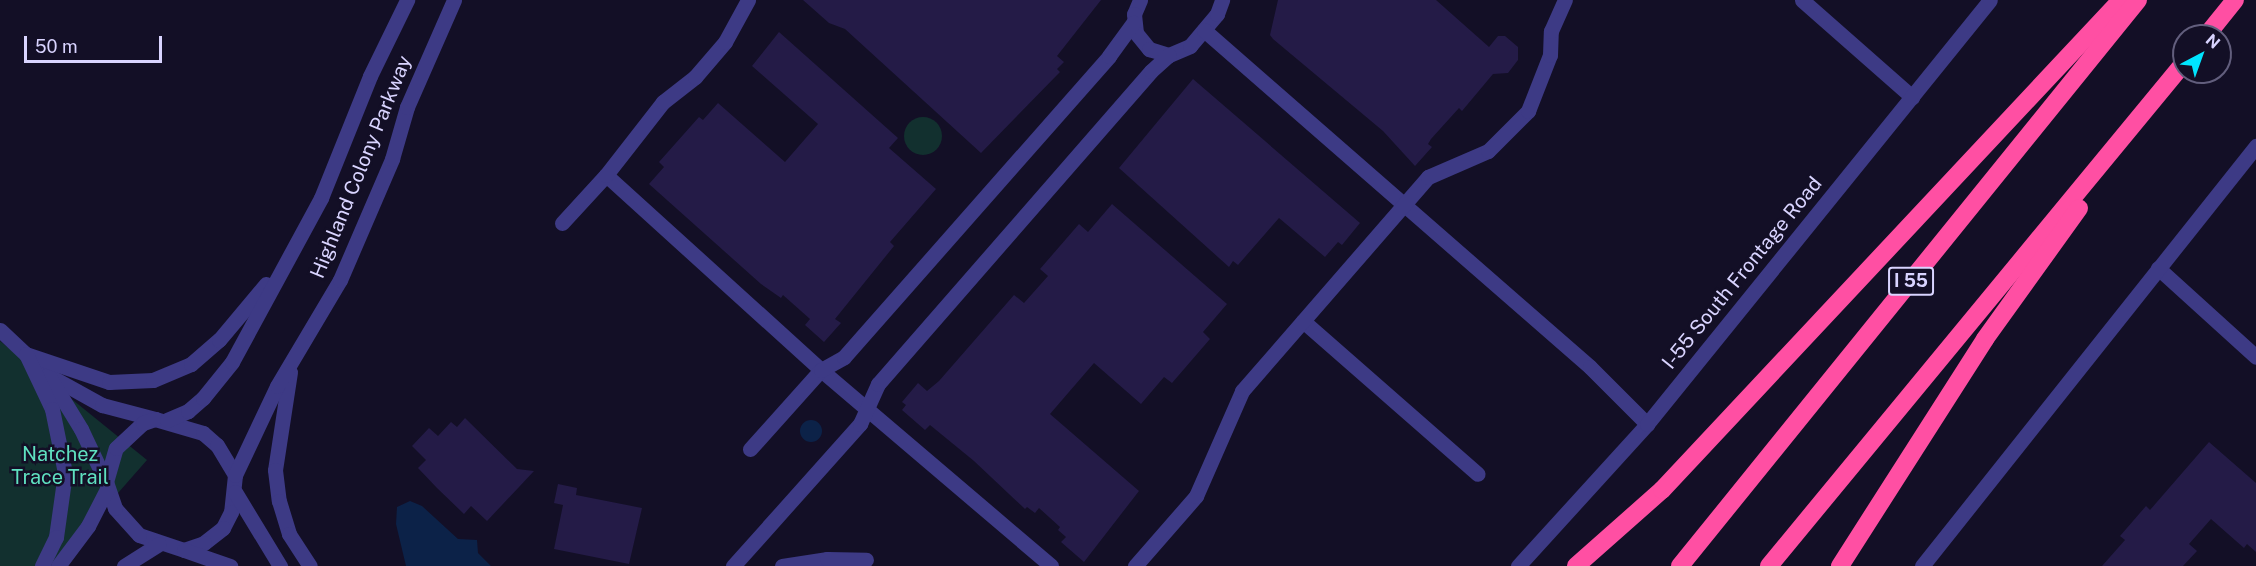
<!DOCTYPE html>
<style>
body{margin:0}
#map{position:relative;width:2256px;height:566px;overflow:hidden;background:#130f26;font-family:"Public Sans",sans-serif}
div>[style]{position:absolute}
.green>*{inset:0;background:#12302f}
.round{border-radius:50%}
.water>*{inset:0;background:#0c2248}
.building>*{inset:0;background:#241b47}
.minor>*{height:15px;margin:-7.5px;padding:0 7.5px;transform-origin:7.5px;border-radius:7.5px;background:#3d3a85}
.tertiary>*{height:15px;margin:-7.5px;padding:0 7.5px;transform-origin:7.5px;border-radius:7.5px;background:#3d3a85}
.motorway>*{height:18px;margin:-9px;padding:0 9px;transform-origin:9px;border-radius:9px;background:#ff4fa3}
span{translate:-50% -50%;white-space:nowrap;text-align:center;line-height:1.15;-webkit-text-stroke:5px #130f26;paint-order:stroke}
.shield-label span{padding:2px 4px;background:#130f26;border:2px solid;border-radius:4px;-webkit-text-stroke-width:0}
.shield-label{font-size:18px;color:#d9d4ff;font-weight:700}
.street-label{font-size:20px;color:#d9d4ff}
.park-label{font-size:20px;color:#5fe0c0}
.north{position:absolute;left:2172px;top:24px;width:60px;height:60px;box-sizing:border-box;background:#130f26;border:2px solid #625e7d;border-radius:50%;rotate:41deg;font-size:16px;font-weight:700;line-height:24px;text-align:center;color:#d9d4ff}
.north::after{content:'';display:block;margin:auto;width:21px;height:27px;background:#00e5ff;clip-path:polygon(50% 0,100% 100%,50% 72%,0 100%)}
.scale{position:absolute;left:24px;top:36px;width:138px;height:27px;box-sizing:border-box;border:3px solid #d9d4ff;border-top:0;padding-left:8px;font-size:18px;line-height:21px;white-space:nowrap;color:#d9d4ff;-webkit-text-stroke:4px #130f26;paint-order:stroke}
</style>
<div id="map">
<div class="green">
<div class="round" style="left:904px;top:117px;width:38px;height:38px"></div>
<div style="clip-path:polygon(0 341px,147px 460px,54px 566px,0 566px)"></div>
</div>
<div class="water">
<div class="round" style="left:800px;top:420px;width:22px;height:22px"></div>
<div style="clip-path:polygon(410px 501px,422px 506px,458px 539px,477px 540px,478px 553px,491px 566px,406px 566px,396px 524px,397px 507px)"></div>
</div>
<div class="building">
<div style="clip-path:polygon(803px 0,1101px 0,1057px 56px,1064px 62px,1057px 69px,1060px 72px,981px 153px,845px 29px,829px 23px)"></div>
<div style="clip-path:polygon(1278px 0,1436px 0,1489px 47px,1498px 36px,1505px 36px,1518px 47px,1518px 60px,1508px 73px,1493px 74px,1462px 111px,1459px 108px,1431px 139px,1428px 144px,1432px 147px,1415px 166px,1383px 131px,1273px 39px,1270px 35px)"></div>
<div style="clip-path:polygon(779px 32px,898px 138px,889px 148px,936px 189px,890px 242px,894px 246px,835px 319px,841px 323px,824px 342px,805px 325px,810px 319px,783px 295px,781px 298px,761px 284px,649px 184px,664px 167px,659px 162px,699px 117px,703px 120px,718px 103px,785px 162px,818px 124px,752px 66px)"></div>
<div style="clip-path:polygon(1193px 79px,1360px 223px,1342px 245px,1338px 242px,1325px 257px,1279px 218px,1238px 265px,1233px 261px,1229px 267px,1119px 168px)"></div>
<div style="clip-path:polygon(1112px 204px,1227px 304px,1203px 332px,1210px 339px,1172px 383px,1164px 377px,1141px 404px,1094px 363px,1050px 414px,1139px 491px,1084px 562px,1061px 542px,1066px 537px,1058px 530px,1060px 527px,1039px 508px,1035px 513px,1027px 507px,1025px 509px,974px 461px,930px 425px,925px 430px,902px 410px,906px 405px,902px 402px,918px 383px,927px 391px,939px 381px,1014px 295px,1024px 303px,1048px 276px,1040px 269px,1079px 224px,1088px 232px)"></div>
<div style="clip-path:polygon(465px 418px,517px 469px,534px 471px,487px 521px,471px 506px,464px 514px,437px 488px,418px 468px,426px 460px,412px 446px,429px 428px,438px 436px,451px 422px,457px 427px)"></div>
<div style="clip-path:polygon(2209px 442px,2256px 483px,2256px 552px,2247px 544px,2244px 548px,2211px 519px,2189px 544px,2197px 551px,2183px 566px,2102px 566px,2125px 540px,2120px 536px,2146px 506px,2150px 510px)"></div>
<div style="clip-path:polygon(558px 484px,577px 488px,576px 495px,642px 508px,629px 564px,554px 549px,563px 505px,554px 503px)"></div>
</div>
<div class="minor">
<div style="left:1140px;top:0;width:15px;rotate:113deg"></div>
<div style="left:1134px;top:14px;width:19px;rotate:84deg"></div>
<div style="left:1136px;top:33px;width:21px;rotate:51deg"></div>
<div style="left:1149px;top:49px;width:21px;rotate:17deg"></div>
<div style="left:1169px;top:55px;width:23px;rotate:-23deg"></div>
<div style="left:1190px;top:46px;width:42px;rotate:-49.8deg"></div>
<div style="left:1217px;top:14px;width:15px;rotate:-70deg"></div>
<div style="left:1802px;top:0;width:147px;rotate:41.4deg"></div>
<div style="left:1204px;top:30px;width:512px;rotate:41.12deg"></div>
<div style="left:1590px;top:367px;width:81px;rotate:45deg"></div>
<div style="left:606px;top:175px;width:290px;rotate:42.2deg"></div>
<div style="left:821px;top:370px;width:302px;rotate:40.4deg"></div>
<div style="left:562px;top:223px;width:65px;rotate:-47.5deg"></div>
<div style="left:606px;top:175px;width:93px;rotate:-52deg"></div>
<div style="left:663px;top:102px;width:41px;rotate:-38deg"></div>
<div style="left:695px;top:77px;width:46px;rotate:-49.4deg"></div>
<div style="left:725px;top:42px;width:48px;rotate:-61.3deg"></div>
<div style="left:2158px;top:268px;width:132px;rotate:42.2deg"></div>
<div style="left:1303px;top:321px;width:232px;rotate:41.2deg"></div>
<div style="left:0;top:330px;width:66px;rotate:43.2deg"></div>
<div style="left:48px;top:375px;width:62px;rotate:29.1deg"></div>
<div style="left:102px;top:405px;width:55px;rotate:14.8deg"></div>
<div style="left:48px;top:375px;width:63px;rotate:58.6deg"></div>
<div style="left:81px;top:429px;width:59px;rotate:64.7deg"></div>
<div style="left:750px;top:449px;width:106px;rotate:-48.1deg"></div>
<div style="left:821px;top:370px;width:26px;rotate:-29deg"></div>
<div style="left:844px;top:357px;width:401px;rotate:-48.6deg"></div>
<div style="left:1109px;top:56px;width:41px;rotate:-54deg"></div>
<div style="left:733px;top:566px;width:191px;rotate:-48.2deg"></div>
<div style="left:860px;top:424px;width:44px;rotate:-65.8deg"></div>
<div style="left:878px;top:384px;width:415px;rotate:-48.9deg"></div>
<div style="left:1151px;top:71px;width:24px;rotate:-42deg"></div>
<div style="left:782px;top:566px;width:46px;rotate:-8.8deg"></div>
<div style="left:827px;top:559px;width:39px;rotate:1deg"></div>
<div style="left:1135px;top:566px;width:93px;rotate:-48.9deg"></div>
<div style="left:1196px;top:496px;width:115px;rotate:-66.3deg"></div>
<div style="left:1242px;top:391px;width:284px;rotate:-49deg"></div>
<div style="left:1428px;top:177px;width:65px;rotate:-23.4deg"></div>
<div style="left:1488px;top:151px;width:57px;rotate:-45deg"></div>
<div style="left:1528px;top:111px;width:60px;rotate:-68.6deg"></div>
<div style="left:1550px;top:55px;width:24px;rotate:-88deg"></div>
<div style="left:1551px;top:31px;width:34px;rotate:-66deg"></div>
</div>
<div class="tertiary">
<div style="left:26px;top:354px;width:88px;rotate:18.6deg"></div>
<div style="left:109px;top:382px;width:44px;rotate:-2.6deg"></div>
<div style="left:153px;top:380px;width:41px;rotate:-22.8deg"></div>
<div style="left:191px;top:364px;width:37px;rotate:-41deg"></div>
<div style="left:219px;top:340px;width:73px;rotate:-50deg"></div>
<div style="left:26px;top:354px;width:61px;rotate:64.7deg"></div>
<div style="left:52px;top:409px;width:65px;rotate:78.5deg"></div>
<div style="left:65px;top:473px;width:65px;rotate:98deg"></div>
<div style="left:56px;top:537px;width:32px;rotate:116deg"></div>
<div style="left:290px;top:372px;width:99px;rotate:98.7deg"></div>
<div style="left:275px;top:470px;width:31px;rotate:83deg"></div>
<div style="left:279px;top:501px;width:34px;rotate:73deg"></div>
<div style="left:289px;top:534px;width:38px;rotate:57deg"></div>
<div style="left:155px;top:419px;width:50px;rotate:16.3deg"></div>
<div style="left:203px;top:433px;width:18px;rotate:41deg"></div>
<div style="left:217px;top:445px;width:35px;rotate:59deg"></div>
<div style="left:235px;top:475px;width:37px;rotate:96deg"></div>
<div style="left:231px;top:512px;width:18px;rotate:117deg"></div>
<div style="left:223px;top:528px;width:24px;rotate:142deg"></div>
<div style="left:204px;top:543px;width:21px;rotate:161deg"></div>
<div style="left:184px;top:550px;width:47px;rotate:-161.6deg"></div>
<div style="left:139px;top:535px;width:36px;rotate:-132deg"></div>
<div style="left:115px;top:508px;width:28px;rotate:-109deg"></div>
<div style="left:106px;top:482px;width:35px;rotate:-74deg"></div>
<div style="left:116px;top:448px;width:37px;rotate:-43deg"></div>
<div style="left:143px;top:423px;width:13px;rotate:-18deg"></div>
<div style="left:167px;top:420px;width:23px;rotate:-23deg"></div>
<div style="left:188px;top:411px;width:20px;rotate:-41deg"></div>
<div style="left:203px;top:398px;width:46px;rotate:-51.1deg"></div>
<div style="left:232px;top:362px;width:187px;rotate:-61.5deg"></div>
<div style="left:321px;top:198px;width:131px;rotate:-68.1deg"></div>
<div style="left:370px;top:76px;width:85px;rotate:-64deg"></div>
<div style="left:235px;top:475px;width:98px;rotate:-64.7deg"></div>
<div style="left:277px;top:386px;width:123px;rotate:-59.3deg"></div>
<div style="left:340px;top:280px;width:132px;rotate:-66.7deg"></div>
<div style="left:392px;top:159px;width:54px;rotate:-73.9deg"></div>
<div style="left:407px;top:107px;width:117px;rotate:-66.3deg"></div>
<div style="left:235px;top:492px;width:87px;rotate:58.7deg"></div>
<div style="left:184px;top:550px;width:49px;rotate:19.2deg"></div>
<div style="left:58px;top:566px;width:50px;rotate:-53.1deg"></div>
<div style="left:88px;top:526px;width:42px;rotate:-62.8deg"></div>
<div style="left:124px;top:566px;width:41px;rotate:-32.2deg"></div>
<div style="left:1518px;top:566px;width:192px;rotate:-47.7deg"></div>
<div style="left:1647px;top:424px;width:545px;rotate:-51.03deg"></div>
<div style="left:1922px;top:566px;width:537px;rotate:-51.51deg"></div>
</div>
<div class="motorway">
<div style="left:2206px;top:36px;width:46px;rotate:-51.1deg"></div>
<div style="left:1576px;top:566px;width:115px;rotate:-41.5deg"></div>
<div style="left:1662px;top:490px;width:671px;rotate:-46.87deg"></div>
<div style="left:1680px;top:566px;width:728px;rotate:-51.02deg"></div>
<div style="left:1769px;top:566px;width:652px;rotate:-50.48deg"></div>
<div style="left:1840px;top:566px;width:269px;rotate:-57.4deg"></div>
<div style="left:1985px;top:339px;width:161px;rotate:-54.3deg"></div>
</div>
<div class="shield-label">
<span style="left:1911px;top:281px">I 55</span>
</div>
<div class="street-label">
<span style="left:361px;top:167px;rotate:-68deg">Highland Colony Parkway</span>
<span style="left:1742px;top:273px;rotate:-51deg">I-55 South Frontage Road</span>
</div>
<div class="park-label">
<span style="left:60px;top:466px">Natchez<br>Trace Trail</span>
</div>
<div class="north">N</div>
<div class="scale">50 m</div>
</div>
